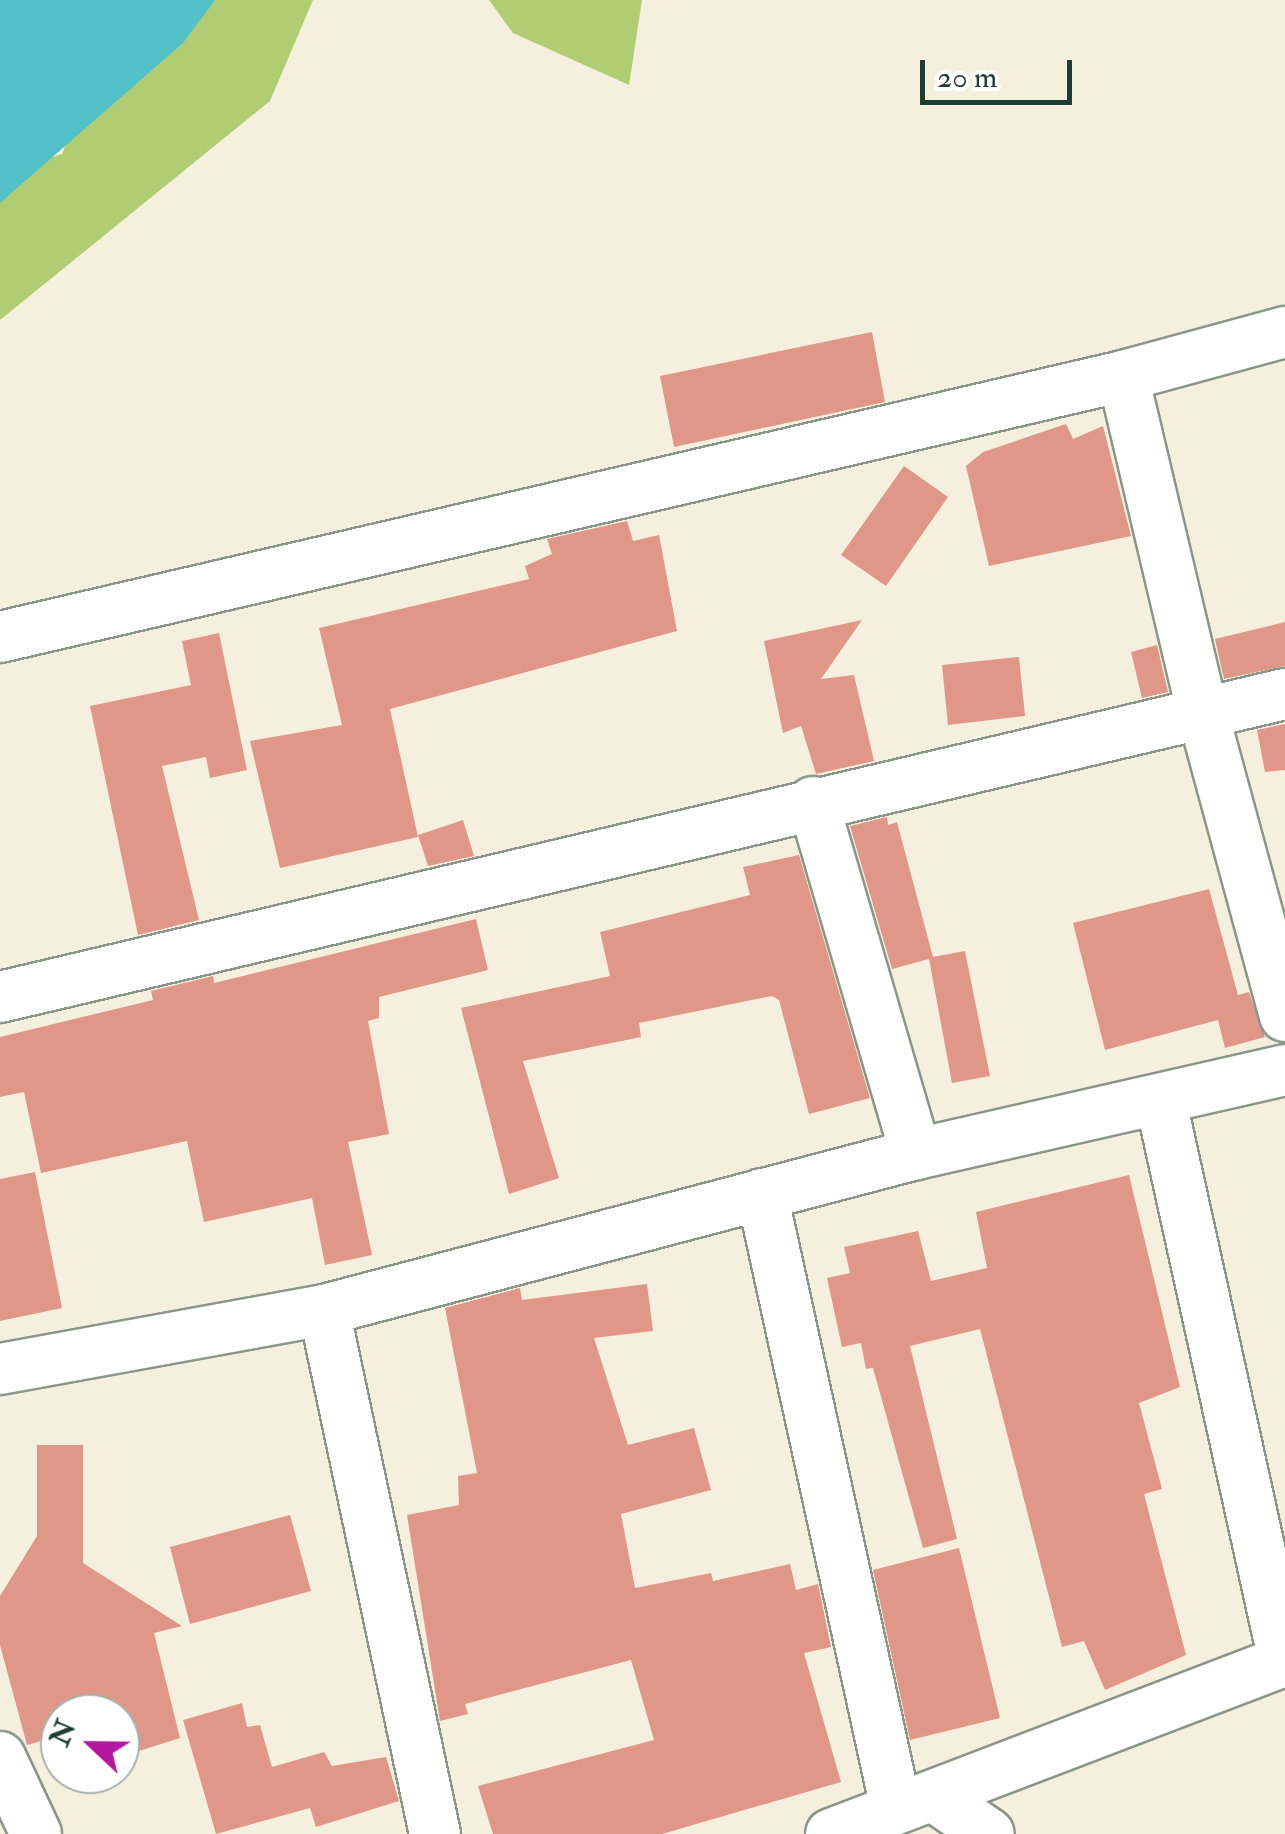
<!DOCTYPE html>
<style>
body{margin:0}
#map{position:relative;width:1285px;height:1834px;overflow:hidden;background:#f5f0de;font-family:"IM FELL Double Pica",serif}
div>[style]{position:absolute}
.green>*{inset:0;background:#b0cd74}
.water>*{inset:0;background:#52c0c7}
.building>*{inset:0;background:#e09787}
.roads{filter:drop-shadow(2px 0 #8a9689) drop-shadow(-2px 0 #8a9689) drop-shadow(0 2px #8a9689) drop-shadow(0 -2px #8a9689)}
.minor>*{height:50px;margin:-25px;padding:0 25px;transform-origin:25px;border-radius:25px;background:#fff}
span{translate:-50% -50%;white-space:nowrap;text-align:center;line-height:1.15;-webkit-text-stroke:9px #fff;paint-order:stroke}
.north{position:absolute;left:40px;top:1694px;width:100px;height:100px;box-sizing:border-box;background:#fff;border:2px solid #a5b1ae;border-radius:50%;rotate:292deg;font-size:28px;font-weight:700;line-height:40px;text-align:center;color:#1f3d34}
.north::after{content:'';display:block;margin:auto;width:35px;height:45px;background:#b5179e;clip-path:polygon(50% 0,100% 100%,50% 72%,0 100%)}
.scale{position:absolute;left:920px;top:60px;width:152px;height:45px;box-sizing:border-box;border:5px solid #1f3d34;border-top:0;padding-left:12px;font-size:30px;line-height:35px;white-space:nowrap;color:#1f3d34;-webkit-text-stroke:8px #fff;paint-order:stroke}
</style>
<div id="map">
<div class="green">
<div style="clip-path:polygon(124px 0,313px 0,270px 101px,0 320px,0 172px,62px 154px)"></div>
<div style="clip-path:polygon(489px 0,642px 0,629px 85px,513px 33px)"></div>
</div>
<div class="water">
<div style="clip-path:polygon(0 0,215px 0,183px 43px,0 203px)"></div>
</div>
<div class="building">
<div style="clip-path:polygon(872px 332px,885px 402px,674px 447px,660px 376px)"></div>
<div style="clip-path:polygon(1066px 424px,1073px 439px,1103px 426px,1131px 536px,989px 566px,966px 466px,983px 452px)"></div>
<div style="clip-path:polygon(904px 466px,948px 497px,886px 586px,841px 555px)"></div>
<div style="clip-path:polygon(627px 521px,633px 541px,659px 535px,677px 631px,390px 709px,418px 837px,280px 868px,250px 741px,342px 725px,319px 628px,529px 579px,525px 566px,552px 554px,547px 539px)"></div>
<div style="clip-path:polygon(862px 620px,821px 679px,854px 675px,874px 761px,816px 774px,801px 726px,783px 733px,764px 641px)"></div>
<div style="clip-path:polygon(1285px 622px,1285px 666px,1224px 679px,1215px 639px)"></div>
<div style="clip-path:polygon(219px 633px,247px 770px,210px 778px,206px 757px,162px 766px,199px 920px,138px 935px,90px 706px,191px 685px,182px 641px)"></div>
<div style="clip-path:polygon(1157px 645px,1168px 692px,1142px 698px,1131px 652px)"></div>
<div style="clip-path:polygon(1019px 657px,1025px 716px,948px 725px,942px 665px)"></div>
<div style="clip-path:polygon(1285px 724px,1285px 770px,1265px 772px,1257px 730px)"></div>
<div style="clip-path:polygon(887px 817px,888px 825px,897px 822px,933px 957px,965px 951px,990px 1076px,952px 1083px,929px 959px,892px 969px,850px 826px)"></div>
<div style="clip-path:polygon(463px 820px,474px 856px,428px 866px,418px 835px)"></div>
<div style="clip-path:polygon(799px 855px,870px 1098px,809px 1114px,779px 1000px,772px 996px,639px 1023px,641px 1037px,523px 1061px,559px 1178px,509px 1194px,461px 1008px,610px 976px,600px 932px,750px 895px,743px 867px)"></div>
<div style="clip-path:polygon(1209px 889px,1238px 995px,1249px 992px,1265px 1037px,1225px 1048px,1218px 1020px,1105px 1050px,1073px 923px)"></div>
<div style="clip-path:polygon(476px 919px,488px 970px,379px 997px,379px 1018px,368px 1021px,389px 1134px,348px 1142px,372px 1255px,325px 1265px,312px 1198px,204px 1222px,187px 1141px,41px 1173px,24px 1092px,0 1097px,0 1037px,153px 1000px,151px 991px,213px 976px,214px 983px)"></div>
<div style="clip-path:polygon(35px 1172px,62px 1308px,0 1321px,0 1179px)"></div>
<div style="clip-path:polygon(1129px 1175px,1180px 1387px,1139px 1403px,1162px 1489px,1144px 1494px,1186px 1655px,1105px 1690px,1084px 1641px,1062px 1647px,980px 1329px,910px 1346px,957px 1539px,923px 1548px,873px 1368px,866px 1369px,861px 1343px,842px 1347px,827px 1278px,850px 1273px,844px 1247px,918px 1231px,931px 1281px,987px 1268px,976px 1212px)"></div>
<div style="clip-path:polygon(647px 1284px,653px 1331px,594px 1338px,628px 1445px,694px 1428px,711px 1490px,621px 1514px,635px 1588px,711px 1573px,713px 1581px,790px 1564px,796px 1590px,818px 1584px,831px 1647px,804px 1653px,841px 1782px,662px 1834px,493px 1834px,478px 1786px,654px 1740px,631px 1660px,465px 1704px,468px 1714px,440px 1721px,407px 1515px,459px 1505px,458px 1476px,477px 1473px,445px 1308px,520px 1288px,522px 1300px)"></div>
<div style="clip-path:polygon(37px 1445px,83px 1445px,83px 1563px,182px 1626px,154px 1633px,180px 1738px,120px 1757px,120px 1714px,60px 1714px,60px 1736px,27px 1745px,0 1645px,0 1596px,37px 1536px)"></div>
<div style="clip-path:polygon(290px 1515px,311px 1591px,190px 1624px,170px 1547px)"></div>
<div style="clip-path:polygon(959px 1548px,1000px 1718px,910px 1740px,873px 1570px)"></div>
<div style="clip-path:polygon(242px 1703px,247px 1727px,260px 1725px,272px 1767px,324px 1752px,332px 1766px,386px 1757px,399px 1801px,316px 1827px,310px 1808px,216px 1834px,183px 1720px)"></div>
</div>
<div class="roads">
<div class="minor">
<div style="left:1123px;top:376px;width:347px;rotate:76.7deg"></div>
<div style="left:1203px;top:714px;width:313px;rotate:74.8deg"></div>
<div style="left:0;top:637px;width:1153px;rotate:-13.08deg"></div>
<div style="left:1123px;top:376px;width:168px;rotate:-15.2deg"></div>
<div style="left:813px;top:802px;width:367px;rotate:73.7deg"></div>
<div style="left:0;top:997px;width:1320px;rotate:-13.27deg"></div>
<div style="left:1161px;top:1102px;width:572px;rotate:77.59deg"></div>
<div style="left:762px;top:1194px;width:628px;rotate:77.69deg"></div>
<div style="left:324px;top:1310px;width:536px;rotate:78.04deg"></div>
<div style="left:0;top:1369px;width:329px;rotate:-10.3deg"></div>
<div style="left:324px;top:1310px;width:612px;rotate:-14.76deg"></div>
<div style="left:916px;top:1154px;width:378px;rotate:-12.8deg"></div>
<div style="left:0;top:1757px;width:85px;rotate:64.9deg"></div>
<div style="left:935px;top:1797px;width:65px;rotate:34.4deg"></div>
<div style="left:831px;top:1834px;width:486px;rotate:-20.9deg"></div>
</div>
</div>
<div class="north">N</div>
<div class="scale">20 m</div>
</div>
